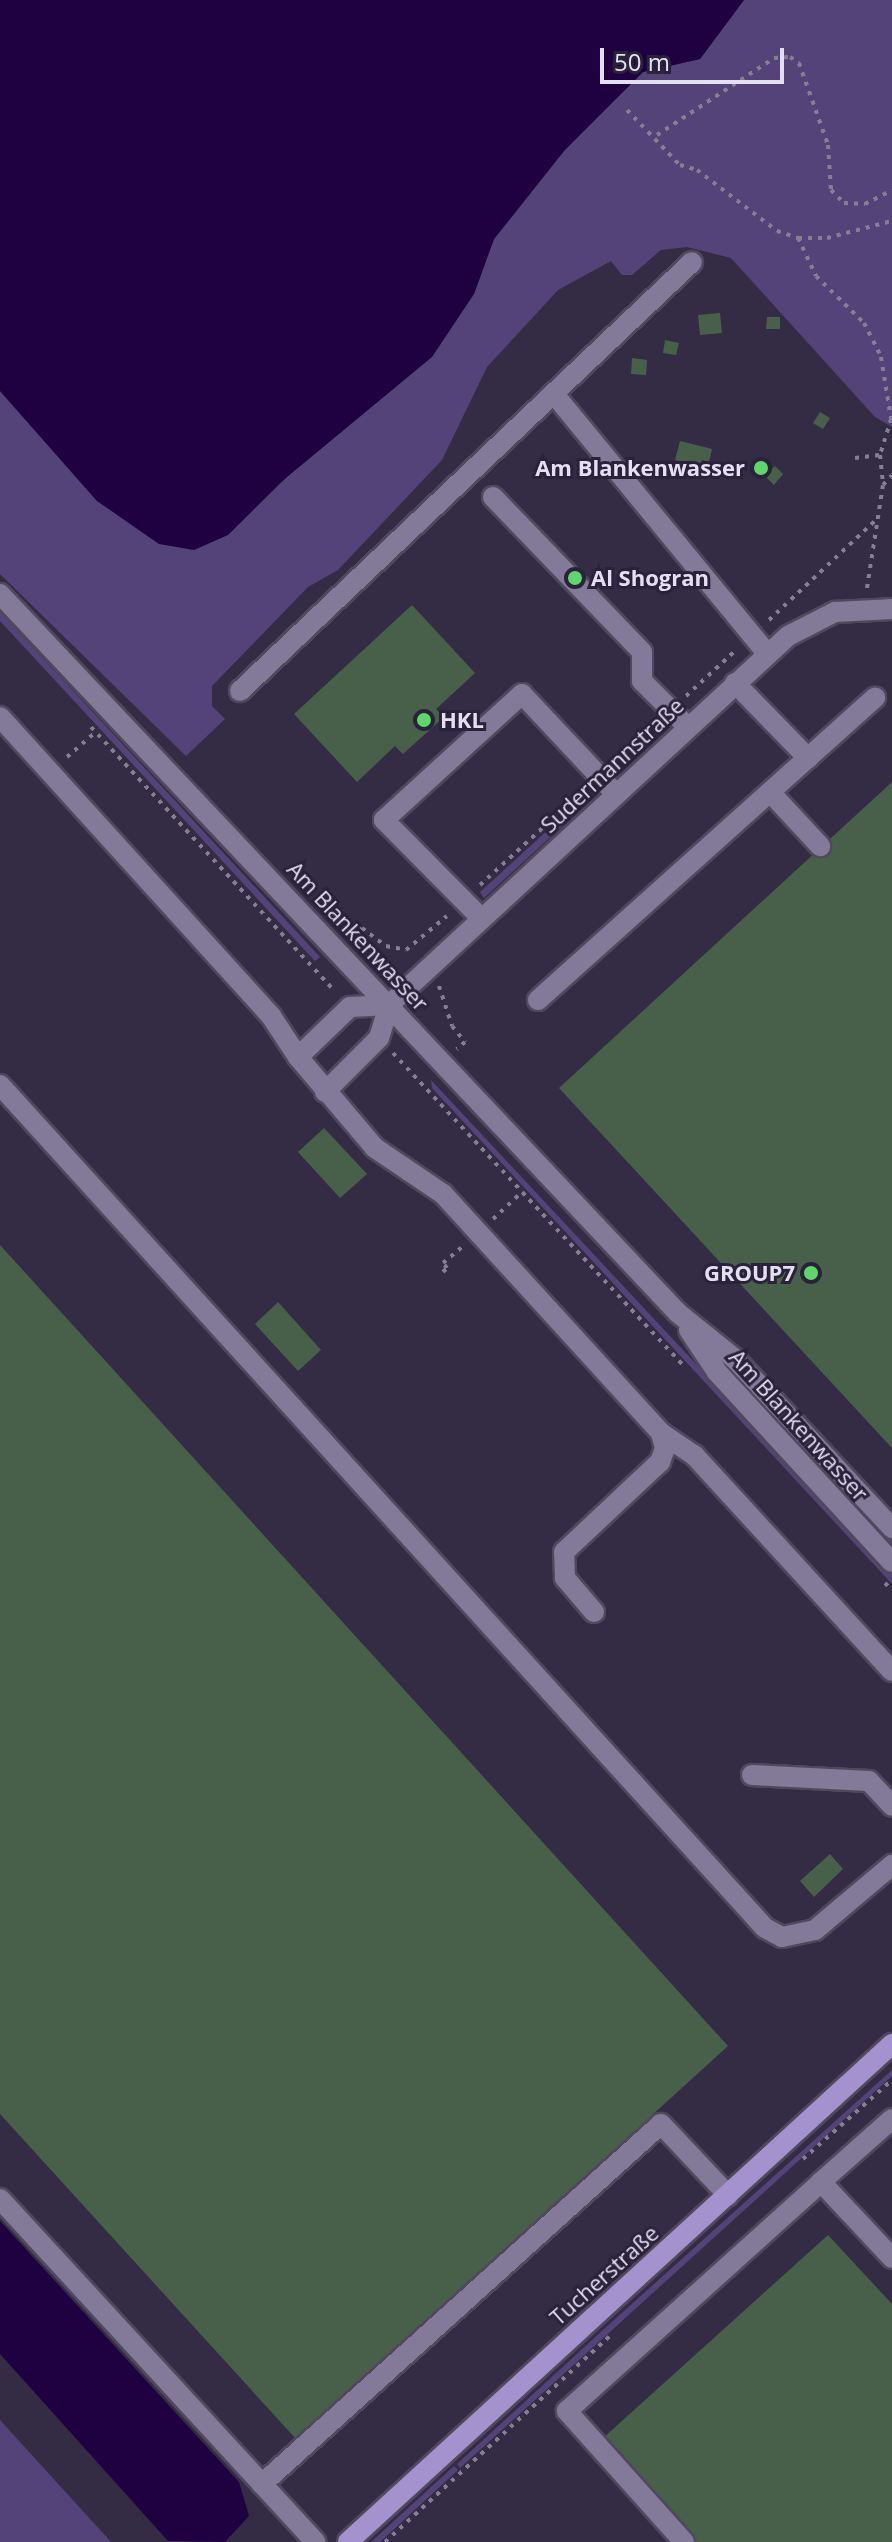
<!DOCTYPE html>
<meta charset="utf-8">
<style>
body{margin:0}
#map{position:relative;width:892px;height:2542px;overflow:hidden;background:#342c45;font-family:"Open Sans",sans-serif}
div>[style]{position:absolute}
.green>*{inset:0;background:#544379}
.water>*{inset:0;background:#1f0141}
.building>*{inset:0;background:#486049}
.path>*{height:4px;margin-top:-2px;transform-origin:0;background:repeating-linear-gradient(90deg,#857f94 0 4px,transparent 0 10px)}
.roads{filter:drop-shadow(2px 0 #50495e) drop-shadow(-2px 0 #50495e) drop-shadow(0 2px #50495e) drop-shadow(0 -2px #50495e)}
.minor>*{height:20px;margin:-10px;padding:0 10px;transform-origin:10px;border-radius:10px;background:#827a98}
.major>*{height:20px;margin:-10px;padding:0 10px;transform-origin:10px;border-radius:10px;background:#a392cd}
.dots>*{width:22px;height:22px;translate:-50% -50%;box-sizing:border-box;border:4px solid #2a223b;border-radius:50%}
span{translate:-50% -50%;white-space:nowrap;text-align:center;line-height:1.15;-webkit-text-stroke:6px #2a223b;paint-order:stroke}
.poi-label{font-size:22px;color:#e5e0f1;font-weight:700}
.right{translate:-100% -50%;text-align:right}
.left{translate:0 -50%;text-align:left}
.street-label{font-size:22px;color:#e5e0f1}
.scale{position:absolute;left:600px;top:48px;width:184px;height:36px;box-sizing:border-box;border:4px solid #e5e0f1;border-top:0;padding-left:10px;font-size:24px;line-height:28px;white-space:nowrap;color:#e5e0f1;-webkit-text-stroke:6px #2a223b;paint-order:stroke}
</style>
<div id="map">
<div class="green">
<div style="clip-path:polygon(744px 0,892px 0,892px 427px,875px 417px,731px 258px,687px 247px,661px 250px,632px 275px,622px 275px,611px 261px,558px 290px,487px 367px,442px 460px,338px 570px,308px 587px,212px 686px,212px 706px,225px 719px,186px 756px,0 574px,0 391px,97px 501px,228px 535px,474px 294px,494px 239px,564px 151px,643px 72px,700px 59px)"></div>
<div style="clip-path:polygon(0 612px,320px 957px,315px 961px,0 621px)"></div>
<div style="clip-path:polygon(574px 806px,579px 811px,484px 898px,480px 892px)"></div>
<div style="clip-path:polygon(431px 1080px,892px 1574px,892px 1584px,432px 1088px)"></div>
<div style="clip-path:polygon(727px 1363px,892px 1538px,892px 1552px,722px 1368px)"></div>
<div style="clip-path:polygon(892px 2070px,892px 2076px,460px 2468px,457px 2464px,604px 2329px)"></div>
<div style="clip-path:polygon(0 2420px,111px 2542px,0 2542px)"></div>
<div style="clip-path:polygon(454px 2466px,458px 2470px,380px 2542px,371px 2542px)"></div>
</div>
<div class="water">
<div style="clip-path:polygon(0 0,744px 0,700px 59px,643px 72px,564px 151px,494px 239px,474px 294px,432px 357px,281px 482px,228px 535px,194px 550px,159px 544px,97px 501px,0 391px)"></div>
<div style="clip-path:polygon(0 2221px,239px 2482px,249px 2516px,225px 2542px,168px 2541px,0 2354px)"></div>
</div>
<div class="building">
<div style="clip-path:polygon(720px 313px,722px 333px,700px 335px,698px 315px)"></div>
<div style="clip-path:polygon(767px 317px,780px 317px,780px 329px,766px 329px)"></div>
<div style="clip-path:polygon(665px 340px,679px 343px,676px 355px,663px 353px)"></div>
<div style="clip-path:polygon(632px 358px,647px 360px,646px 375px,631px 374px)"></div>
<div style="clip-path:polygon(820px 412px,830px 418px,823px 429px,813px 423px)"></div>
<div style="clip-path:polygon(680px 441px,712px 449px,709px 462px,702px 460px,700px 467px,675px 460px)"></div>
<div style="clip-path:polygon(775px 466px,783px 474px,774px 485px,765px 476px)"></div>
<div style="clip-path:polygon(412px 605px,475px 673px,436px 709px,444px 717px,403px 754px,395px 746px,357px 782px,294px 714px)"></div>
<div style="clip-path:polygon(892px 782px,892px 1448px,559px 1088px)"></div>
<div style="clip-path:polygon(324px 1128px,367px 1174px,340px 1198px,298px 1152px)"></div>
<div style="clip-path:polygon(0 1245px,728px 2046px,296px 2439px,0 2114px)"></div>
<div style="clip-path:polygon(278px 1302px,321px 1350px,298px 1371px,255px 1324px)"></div>
<div style="clip-path:polygon(830px 1854px,843px 1869px,814px 1897px,800px 1881px)"></div>
<div style="clip-path:polygon(828px 2235px,892px 2304px,892px 2542px,695px 2542px,602px 2439px)"></div>
</div>
<div class="path">
<div style="left:627px;top:110px;width:76px;rotate:46.1deg"></div>
<div style="left:680px;top:165px;width:18px;rotate:16deg"></div>
<div style="left:697px;top:170px;width:101px;rotate:37.3deg"></div>
<div style="left:777px;top:231px;width:22px;rotate:18deg"></div>
<div style="left:798px;top:238px;width:29px"></div>
<div style="left:827px;top:238px;width:67px;rotate:-14.7deg"></div>
<div style="left:657px;top:135px;width:140px;rotate:-33.3deg"></div>
<div style="left:774px;top:58px;width:16px;rotate:-4deg"></div>
<div style="left:790px;top:57px;width:11px;rotate:34deg"></div>
<div style="left:799px;top:63px;width:87px;rotate:70.5deg"></div>
<div style="left:828px;top:145px;width:45px;rotate:86.2deg"></div>
<div style="left:831px;top:190px;width:18px;rotate:45deg"></div>
<div style="left:844px;top:203px;width:21px;rotate:3deg"></div>
<div style="left:865px;top:204px;width:30px;rotate:-27deg"></div>
<div style="left:798px;top:238px;width:42px;rotate:64.7deg"></div>
<div style="left:816px;top:276px;width:67px;rotate:44.4deg"></div>
<div style="left:864px;top:323px;width:38px;rotate:63deg"></div>
<div style="left:881px;top:357px;width:63px;rotate:80.8deg"></div>
<div style="left:891px;top:419px;width:38px;rotate:107deg"></div>
<div style="left:855px;top:458px;width:25px;rotate:-7deg"></div>
<div style="left:880px;top:455px;width:30px;rotate:84deg"></div>
<div style="left:867px;top:588px;width:104px;rotate:-81.2deg"></div>
<div style="left:883px;top:485px;width:13px;rotate:-48deg"></div>
<div style="left:769px;top:620px;width:148px;rotate:-43.1deg"></div>
<div style="left:686px;top:696px;width:68px;rotate:-42.6deg"></div>
<div style="left:91px;top:727px;width:359px;rotate:47.3deg"></div>
<div style="left:67px;top:757px;width:38px;rotate:-41deg"></div>
<div style="left:616px;top:761px;width:55px;rotate:-43.5deg"></div>
<div style="left:480px;top:885px;width:139px;rotate:-42.4deg"></div>
<div style="left:353px;top:936px;width:12px;rotate:-42deg"></div>
<div style="left:362px;top:928px;width:30px;rotate:37deg"></div>
<div style="left:386px;top:946px;width:20px;rotate:11deg"></div>
<div style="left:406px;top:950px;width:53px;rotate:-39.7deg"></div>
<div style="left:439px;top:986px;width:42px;rotate:72deg"></div>
<div style="left:452px;top:1026px;width:21px;rotate:51deg"></div>
<div style="left:465px;top:1042px;width:11px;rotate:139deg"></div>
<div style="left:393px;top:1053px;width:427px;rotate:47.1deg"></div>
<div style="left:493px;top:1219px;width:40px;rotate:-43deg"></div>
<div style="left:443px;top:1272px;width:6px;rotate:-45deg"></div>
<div style="left:447px;top:1268px;width:6px;rotate:-129deg"></div>
<div style="left:443px;top:1263px;width:26px;rotate:-40deg"></div>
<div style="left:885px;top:1583px;width:10px;rotate:45deg"></div>
<div style="left:803px;top:2159px;width:119px;rotate:-41.6deg"></div>
<div style="left:385px;top:2542px;width:309px;rotate:-42.5deg"></div>
</div>
<div class="roads">
<div class="minor">
<div style="left:554px;top:394px;width:335px;rotate:50.6deg"></div>
<div style="left:493px;top:497px;width:215px;rotate:46.1deg"></div>
<div style="left:642px;top:652px;width:29px;rotate:90deg"></div>
<div style="left:642px;top:681px;width:65px;rotate:45deg"></div>
<div style="left:0;top:594px;width:988px;rotate:46.68deg"></div>
<div style="left:678px;top:1313px;width:73px;rotate:38.9deg"></div>
<div style="left:735px;top:1359px;width:231px;rotate:47.1deg"></div>
<div style="left:735px;top:683px;width:105px;rotate:45.8deg"></div>
<div style="left:240px;top:691px;width:623px;rotate:-43.5deg"></div>
<div style="left:0;top:717px;width:404px;rotate:47.8deg"></div>
<div style="left:271px;top:1016px;width:49px;rotate:56.6deg"></div>
<div style="left:298px;top:1057px;width:119px;rotate:49.8deg"></div>
<div style="left:375px;top:1148px;width:82px;rotate:34.1deg"></div>
<div style="left:443px;top:1194px;width:323px;rotate:47.6deg"></div>
<div style="left:661px;top:1433px;width:40px;rotate:34deg"></div>
<div style="left:694px;top:1455px;width:293px;rotate:47.5deg"></div>
<div style="left:770px;top:792px;width:74px;rotate:47.2deg"></div>
<div style="left:481px;top:918px;width:138px;rotate:-134.7deg"></div>
<div style="left:384px;top:820px;width:187px;rotate:-42.4deg"></div>
<div style="left:522px;top:694px;width:137px;rotate:46.8deg"></div>
<div style="left:538px;top:1000px;width:453px;rotate:-41.9deg"></div>
<div style="left:389px;top:1005px;width:543px;rotate:-42.76deg"></div>
<div style="left:788px;top:636px;width:53px;rotate:-27.1deg"></div>
<div style="left:835px;top:612px;width:57px;rotate:-3deg"></div>
<div style="left:298px;top:1057px;width:72px;rotate:-43.9deg"></div>
<div style="left:350px;top:1007px;width:39px;rotate:-3deg"></div>
<div style="left:0;top:1085px;width:1138px;rotate:47.78deg"></div>
<div style="left:765px;top:1928px;width:19px;rotate:28deg"></div>
<div style="left:782px;top:1937px;width:34px;rotate:-12deg"></div>
<div style="left:815px;top:1930px;width:101px;rotate:-40.2deg"></div>
<div style="left:325px;top:1092px;width:76px;rotate:-45deg"></div>
<div style="left:379px;top:1038px;width:34px;rotate:-73deg"></div>
<div style="left:689px;top:1330px;width:50px;rotate:56.3deg"></div>
<div style="left:717px;top:1372px;width:258px;rotate:47.4deg"></div>
<div style="left:594px;top:1612px;width:45px;rotate:-130.5deg"></div>
<div style="left:565px;top:1578px;width:26px;rotate:-92deg"></div>
<div style="left:564px;top:1552px;width:132px;rotate:-43.2deg"></div>
<div style="left:660px;top:1462px;width:15px;rotate:-70deg"></div>
<div style="left:665px;top:1448px;width:16px;rotate:-105deg"></div>
<div style="left:752px;top:1775px;width:117px;rotate:2.9deg"></div>
<div style="left:869px;top:1781px;width:34px;rotate:47deg"></div>
<div style="left:821px;top:2182px;width:95px;rotate:-41.6deg"></div>
<div style="left:0;top:2199px;width:466px;rotate:47.4deg"></div>
<div style="left:262px;top:2484px;width:537px;rotate:-42.06deg"></div>
<div style="left:661px;top:2124px;width:98px;rotate:46.7deg"></div>
<div style="left:684px;top:2542px;width:176px;rotate:-131.8deg"></div>
<div style="left:567px;top:2411px;width:342px;rotate:-42deg"></div>
<div style="left:821px;top:2182px;width:104px;rotate:46.9deg"></div>
</div>
<div class="major">
<div style="left:348px;top:2542px;width:738px;rotate:-42.47deg"></div>
</div>
</div>
<div class="dots">
<div style="left:761px;top:468px;background:#5fd56b"></div>
<div style="left:575px;top:578px;background:#5fd56b"></div>
<div style="left:424px;top:720px;background:#5fd56b"></div>
<div style="left:811px;top:1273px;background:#5fd56b"></div>
</div>
<div class="poi-label">
<span class="right" style="left:745px;top:468px">Am Blankenwasser</span>
<span class="left" style="left:591px;top:578px">Al Shogran</span>
<span class="left" style="left:440px;top:720px">HKL</span>
<span class="right" style="left:795px;top:1273px">GROUP7</span>
</div>
<div class="street-label">
<span style="left:612px;top:765px;rotate:-43deg">Sudermannstraße</span>
<span style="left:358px;top:936px;rotate:47deg">Am Blankenwasser</span>
<span style="left:799px;top:1425px;rotate:48deg">Am Blankenwasser</span>
<span style="left:604px;top:2275px;rotate:-42deg">Tucherstraße</span>
</div>
<div class="scale">50 m</div>
</div>
